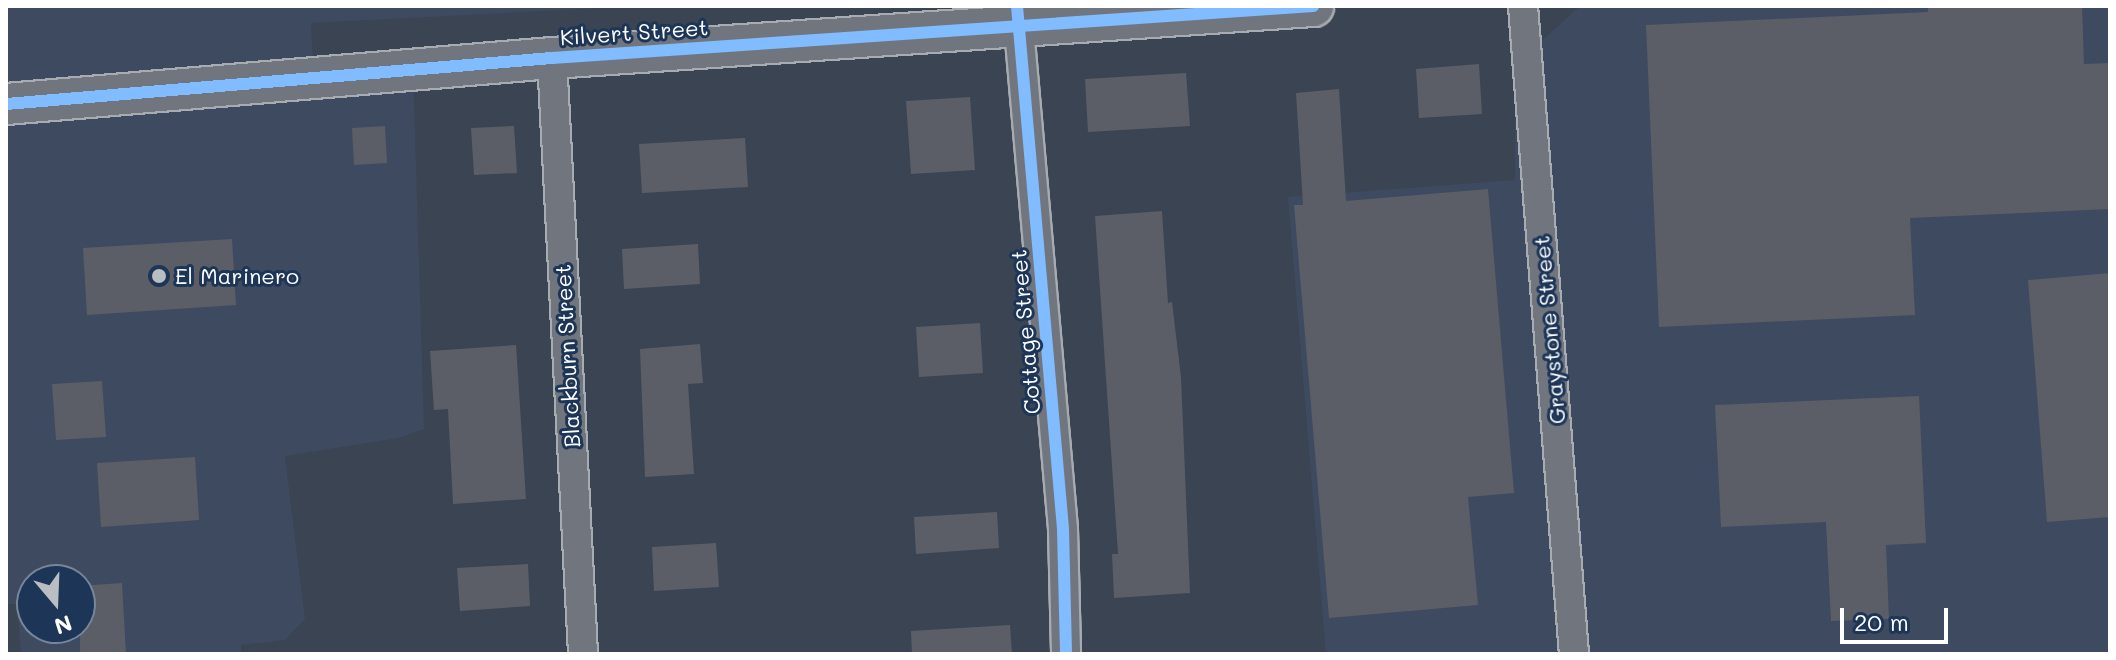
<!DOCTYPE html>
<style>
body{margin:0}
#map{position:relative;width:2116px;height:660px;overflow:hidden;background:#3b4453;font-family:Mali,sans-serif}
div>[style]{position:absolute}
.built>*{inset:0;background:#3e4a60}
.building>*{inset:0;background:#5b5e67}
.roads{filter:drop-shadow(2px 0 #a7abb2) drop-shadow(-2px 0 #a7abb2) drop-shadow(0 2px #a7abb2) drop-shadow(0 -2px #a7abb2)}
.street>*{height:28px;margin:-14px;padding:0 14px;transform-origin:14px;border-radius:14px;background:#70757e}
.secondary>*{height:40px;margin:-20px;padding:0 20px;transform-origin:20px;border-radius:20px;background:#70757e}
.cycleway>*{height:12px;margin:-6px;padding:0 6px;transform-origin:6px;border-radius:6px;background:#80bcff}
.dots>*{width:22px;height:22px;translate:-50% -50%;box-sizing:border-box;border:4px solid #1d3557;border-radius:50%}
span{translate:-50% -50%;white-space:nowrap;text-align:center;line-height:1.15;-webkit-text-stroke:6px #1d3557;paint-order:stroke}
.street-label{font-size:22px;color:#fff}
.poi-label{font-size:22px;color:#fff}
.left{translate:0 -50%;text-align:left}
.frame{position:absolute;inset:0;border:8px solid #fff;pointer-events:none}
.north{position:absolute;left:16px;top:564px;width:80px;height:80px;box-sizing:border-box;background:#1d3557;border:2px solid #77869a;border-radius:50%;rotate:161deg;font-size:22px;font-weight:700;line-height:32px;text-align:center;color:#fff}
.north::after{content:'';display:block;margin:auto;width:28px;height:36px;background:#babec3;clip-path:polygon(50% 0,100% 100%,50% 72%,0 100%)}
.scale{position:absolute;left:1840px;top:608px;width:108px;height:36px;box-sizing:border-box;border:4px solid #fff;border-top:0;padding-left:10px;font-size:24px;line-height:28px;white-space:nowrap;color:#fff;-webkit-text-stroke:6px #1d3557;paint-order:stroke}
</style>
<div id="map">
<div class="built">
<div style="clip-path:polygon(evenodd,6px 6px,638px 6px,311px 23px,313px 68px,413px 69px,424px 429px,399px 438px,285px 456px,305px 619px,285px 640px,241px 645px,241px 654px,21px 654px,17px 604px,6px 604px,6px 6px,32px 580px,80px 580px,80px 628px,32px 628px,32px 580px)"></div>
<div style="clip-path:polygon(1580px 6px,2110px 6px,2110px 654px,1326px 654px,1288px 197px,1515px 180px,1515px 65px)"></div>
</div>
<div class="building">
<div style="clip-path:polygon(1928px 6px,2082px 6px,2084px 64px,2110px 63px,2110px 209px,1910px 218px,1915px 315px,1659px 327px,1646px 25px,1928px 12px)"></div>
<div style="clip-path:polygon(1479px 64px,1482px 114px,1419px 118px,1416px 69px)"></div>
<div style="clip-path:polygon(1186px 73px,1190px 126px,1088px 132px,1085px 79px)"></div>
<div style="clip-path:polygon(1339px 89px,1346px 201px,1488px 189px,1514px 493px,1468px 497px,1478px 605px,1329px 618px,1294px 205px,1303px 205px,1296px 93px)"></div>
<div style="clip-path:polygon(970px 97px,975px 170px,911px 174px,906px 101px)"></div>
<div style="clip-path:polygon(385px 126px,387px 163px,354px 165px,352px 128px)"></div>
<div style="clip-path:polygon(514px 126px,517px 173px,474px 175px,471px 128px)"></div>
<div style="clip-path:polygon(745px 138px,748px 187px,642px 193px,639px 144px)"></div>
<div style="clip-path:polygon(1162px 211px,1168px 303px,1172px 302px,1181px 377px,1190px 593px,1114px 598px,1112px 554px,1118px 554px,1095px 216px)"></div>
<div style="clip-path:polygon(232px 239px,236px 305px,87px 315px,83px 248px)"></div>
<div style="clip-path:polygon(698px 244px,700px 284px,624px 289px,622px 249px)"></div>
<div style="clip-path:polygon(2110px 273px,2110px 517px,2047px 522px,2028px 280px)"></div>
<div style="clip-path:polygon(980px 323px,983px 373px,919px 377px,916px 327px)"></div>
<div style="clip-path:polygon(700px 344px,703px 383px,688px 384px,694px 474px,645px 477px,640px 349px)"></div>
<div style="clip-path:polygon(516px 345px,526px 499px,453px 504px,448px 409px,434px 410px,430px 351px)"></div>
<div style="clip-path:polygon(102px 381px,106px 437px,56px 440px,52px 384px)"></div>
<div style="clip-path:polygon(1919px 396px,1926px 543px,1886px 545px,1889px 619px,1831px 621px,1826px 522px,1721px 527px,1715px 405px)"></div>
<div style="clip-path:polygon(195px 457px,199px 520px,101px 527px,97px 463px)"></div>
<div style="clip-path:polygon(997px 512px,999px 548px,916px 554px,914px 517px)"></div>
<div style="clip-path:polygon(716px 543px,719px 587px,654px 591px,652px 547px)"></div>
<div style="clip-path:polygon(528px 564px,530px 606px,460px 611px,457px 568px)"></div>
<div style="clip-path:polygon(122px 583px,126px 654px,80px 654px,80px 586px)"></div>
<div style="clip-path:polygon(1010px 625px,1012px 654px,912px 654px,911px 631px)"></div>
</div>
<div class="roads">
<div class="street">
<div style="left:1017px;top:6px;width:525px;rotate:84.97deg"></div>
<div style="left:1063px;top:529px;width:125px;rotate:88.6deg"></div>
<div style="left:1523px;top:6px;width:650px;rotate:85.5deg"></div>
<div style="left:552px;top:58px;width:597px;rotate:87.02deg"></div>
</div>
<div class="secondary">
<div style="left:6px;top:104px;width:548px;rotate:-4.82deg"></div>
<div style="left:552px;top:58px;width:763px;rotate:-3.91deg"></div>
</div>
</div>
<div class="cycleway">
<div style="left:1017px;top:6px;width:525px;rotate:84.97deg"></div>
<div style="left:1063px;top:529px;width:125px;rotate:88.6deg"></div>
<div style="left:6px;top:104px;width:548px;rotate:-4.82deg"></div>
<div style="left:552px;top:58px;width:763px;rotate:-3.91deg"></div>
</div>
<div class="dots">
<div style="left:159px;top:276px;background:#babec3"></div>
</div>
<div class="street-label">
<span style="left:634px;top:32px;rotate:-4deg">Kilvert Street</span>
<span style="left:1549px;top:330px;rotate:-95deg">Graystone Street</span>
<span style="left:1025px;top:332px;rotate:-95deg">Cottage Street</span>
<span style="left:567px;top:356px;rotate:-93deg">Blackburn Street</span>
</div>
<div class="poi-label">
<span class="left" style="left:175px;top:276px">El Marinero</span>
</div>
<div class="frame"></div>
<div class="north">N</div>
<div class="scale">20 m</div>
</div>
